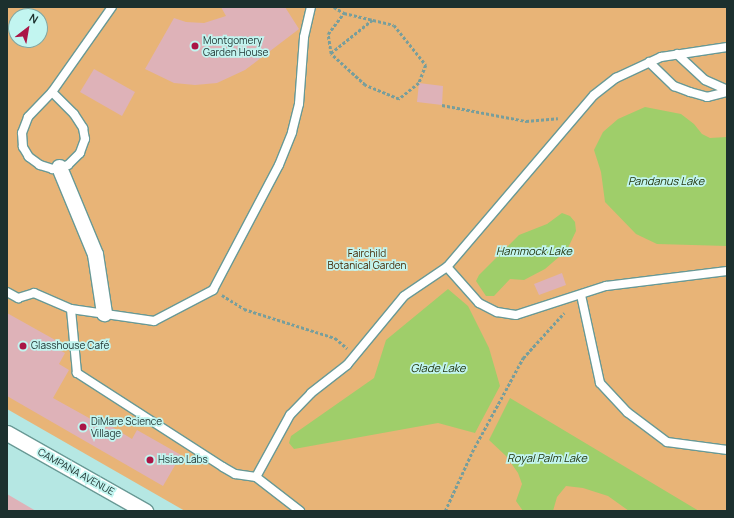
<!DOCTYPE html>
<meta charset="utf-8">
<style>
body{margin:0}
#map{position:relative;width:734px;height:518px;overflow:hidden;background:#b5e7e3;font-family:Manrope,sans-serif}
div>[style]{position:absolute}
.green>*{inset:0;background:#e8b477}
.water>*{inset:0;background:#9fce6a}
.building>*{inset:0;background:#deb2b8}
.path>*{height:2.5px;margin-top:-1.25px;transform-origin:0;background:repeating-linear-gradient(90deg,#789e9b 0 3px,transparent 0 5px)}
.roads{filter:drop-shadow(1px 0 #699995) drop-shadow(-1px 0 #699995) drop-shadow(0 1px #699995) drop-shadow(0 -1px #699995)}
.lane>*{height:8px;margin:-4px;padding:0 4px;transform-origin:4px;border-radius:4px;background:#fff}
.street>*{height:15px;margin:-7.5px;padding:0 7.5px;transform-origin:7.5px;border-radius:7.5px;background:#fff}
.dots>*{width:11px;height:11px;translate:-50% -50%;box-sizing:border-box;border:2px solid #c2f5f0;border-radius:50%}
span{translate:-50% -50%;white-space:nowrap;text-align:center;line-height:1.15;-webkit-text-stroke:3.5px #c2f5f0;paint-order:stroke}
.poi-label{font-size:10px;color:#1c302e}
.left{translate:0 -50%;text-align:left}
.park-label{font-size:10px;color:#432600}
.street-label{font-size:10px;color:#1c302e}
.water-label{font-size:11px;color:#1e3006;font-style:italic}
.frame{position:absolute;inset:0;border:8px solid #1c302e;pointer-events:none}
.north{position:absolute;left:8px;top:8px;width:40px;height:40px;box-sizing:border-box;background:#c2f5f0;border:1px solid #80a6a2;border-radius:50%;rotate:31deg;font-size:11px;font-weight:700;line-height:16px;text-align:center;color:#1c302e}
.north::after{content:'';display:block;margin:auto;width:14px;height:18px;background:#aa1546;clip-path:polygon(50% 0,100% 100%,50% 72%,0 100%)}
</style>
<div id="map">
<div class="green">
<div style="clip-path:polygon(evenodd,7px 7px,727px 7px,727px 511px,185px 511px,7px 409px,7px 7px,16px 16px,40px 16px,40px 40px,16px 40px,16px 16px)"></div>
</div>
<div class="water">
<div style="clip-path:polygon(645px 107px,681px 114px,694px 124px,702px 134px,710px 138px,727px 137px,727px 246px,657px 244px,636px 234px,605px 202px,601px 172px,594px 150px,603px 132px,618px 119px)"></div>
<div style="clip-path:polygon(562px 213px,570px 216px,575px 222px,576px 231px,567px 250px,545px 269px,524px 280px,510px 279px,494px 296px,486px 296px,476px 281px,479px 275px,519px 235px,547px 224px)"></div>
<div style="clip-path:polygon(448px 289px,468px 306px,489px 348px,500px 386px,475px 433px,438px 423px,294px 449px,289px 443px,291px 436px,374px 378px,386px 340px)"></div>
<div style="clip-path:polygon(510px 398px,699px 511px,629px 511px,608px 496px,583px 488px,566px 486px,557px 497px,553px 511px,523px 511px,516px 501px,522px 484px,518px 473px,506px 456px,489px 440px)"></div>
</div>
<div class="building">
<div style="clip-path:polygon(221px 7px,285px 7px,299px 29px,245px 70px,217px 83px,195px 85px,174px 83px,145px 69px,174px 18px,186px 22px,204px 23px,226px 16px)"></div>
<div style="clip-path:polygon(94px 69px,135px 92px,122px 116px,80px 92px)"></div>
<div style="clip-path:polygon(419px 83px,443px 86px,442px 105px,417px 102px)"></div>
<div style="clip-path:polygon(562px 273px,566px 285px,539px 295px,534px 284px)"></div>
<div style="clip-path:polygon(7px 313px,57px 341px,54px 347px,65px 353px,59px 364px,69px 370px,53px 398px,107px 428px,109px 425px,132px 439px,137px 430px,181px 455px,163px 486px,7px 396px)"></div>
<div style="clip-path:polygon(7px 494px,36px 511px,7px 511px)"></div>
</div>
<div class="path">
<div style="left:334px;top:7px;width:12px;rotate:31deg"></div>
<div style="left:344px;top:13px;width:51px;rotate:13.5deg"></div>
<div style="left:394px;top:25px;width:51px;rotate:51.3deg"></div>
<div style="left:426px;top:65px;width:19px;rotate:111deg"></div>
<div style="left:419px;top:83px;width:26px;rotate:141deg"></div>
<div style="left:399px;top:99px;width:37px;rotate:-158deg"></div>
<div style="left:365px;top:85px;width:46px;rotate:-137.6deg"></div>
<div style="left:331px;top:54px;width:20px;rotate:-99deg"></div>
<div style="left:328px;top:34px;width:26px;rotate:-53deg"></div>
<div style="left:331px;top:53px;width:53px;rotate:-38.8deg"></div>
<div style="left:442px;top:105px;width:86px;rotate:10.8deg"></div>
<div style="left:526px;top:121px;width:32px;rotate:-5deg"></div>
<div style="left:222px;top:295px;width:26px;rotate:32deg"></div>
<div style="left:244px;top:309px;width:96px;rotate:17.7deg"></div>
<div style="left:335px;top:338px;width:16px;rotate:40deg"></div>
<div style="left:445px;top:511px;width:65px;rotate:-65.4deg"></div>
<div style="left:472px;top:452px;width:107px;rotate:-61.5deg"></div>
<div style="left:523px;top:358px;width:61px;rotate:-47.7deg"></div>
</div>
<div class="roads">
<div class="lane">
<div style="left:677px;top:54px;width:38px;rotate:43deg"></div>
<div style="left:705px;top:80px;width:24px;rotate:24deg"></div>
<div style="left:649px;top:62px;width:35px;rotate:44deg"></div>
<div style="left:674px;top:86px;width:17px;rotate:21deg"></div>
<div style="left:690px;top:92px;width:18px;rotate:16deg"></div>
<div style="left:707px;top:97px;width:21px;rotate:-14deg"></div>
<div style="left:52px;top:92px;width:31px;rotate:45deg"></div>
<div style="left:74px;top:114px;width:17px;rotate:57deg"></div>
<div style="left:83px;top:128px;width:11px;rotate:80deg"></div>
<div style="left:85px;top:139px;width:15px;rotate:110deg"></div>
<div style="left:80px;top:153px;width:17px;rotate:135deg"></div>
<div style="left:68px;top:165px;width:16px;rotate:165deg"></div>
<div style="left:53px;top:169px;width:14px;rotate:-163deg"></div>
<div style="left:40px;top:165px;width:14px;rotate:-144deg"></div>
<div style="left:29px;top:157px;width:12px;rotate:-121deg"></div>
<div style="left:23px;top:147px;width:14px;rotate:-94deg"></div>
<div style="left:22px;top:133px;width:17px;rotate:-69deg"></div>
<div style="left:28px;top:117px;width:35px;rotate:-46deg"></div>
<div style="left:52px;top:92px;width:104px;rotate:-54.8deg"></div>
<div style="left:447px;top:267px;width:48px;rotate:48.4deg"></div>
<div style="left:479px;top:303px;width:20px;rotate:27deg"></div>
<div style="left:497px;top:312px;width:19px;rotate:9deg"></div>
<div style="left:516px;top:315px;width:95px;rotate:-17.9deg"></div>
<div style="left:606px;top:286px;width:122px;rotate:-7.1deg"></div>
<div style="left:7px;top:292px;width:13px;rotate:29deg"></div>
<div style="left:18px;top:298px;width:17px;rotate:-17deg"></div>
<div style="left:34px;top:293px;width:40px;rotate:23.4deg"></div>
<div style="left:581px;top:295px;width:90px;rotate:77.8deg"></div>
<div style="left:600px;top:383px;width:40px;rotate:47deg"></div>
<div style="left:627px;top:412px;width:50px;rotate:36.9deg"></div>
<div style="left:667px;top:442px;width:61px;rotate:7.6deg"></div>
<div style="left:256px;top:477px;width:71px;rotate:-61.3deg"></div>
<div style="left:290px;top:415px;width:30px;rotate:-46deg"></div>
<div style="left:311px;top:393px;width:46px;rotate:-37.9deg"></div>
<div style="left:347px;top:365px;width:89px;rotate:-50.4deg"></div>
<div style="left:404px;top:296px;width:52px;rotate:-34deg"></div>
<div style="left:447px;top:267px;width:226px;rotate:-49.5deg"></div>
<div style="left:594px;top:95px;width:28px;rotate:-38deg"></div>
<div style="left:616px;top:78px;width:50px;rotate:-25deg"></div>
<div style="left:661px;top:57px;width:67px;rotate:-8.6deg"></div>
<div style="left:300px;top:511px;width:56px;rotate:-142.3deg"></div>
<div style="left:256px;top:477px;width:21px;rotate:-172deg"></div>
<div style="left:235px;top:474px;width:14px;rotate:-150deg"></div>
<div style="left:223px;top:467px;width:174px;rotate:-147.2deg"></div>
<div style="left:77px;top:373px;width:64px;rotate:-95.4deg"></div>
<div style="left:71px;top:309px;width:84px;rotate:8.2deg"></div>
<div style="left:154px;top:321px;width:67px;rotate:-27.7deg"></div>
<div style="left:213px;top:290px;width:141px;rotate:-62.2deg"></div>
<div style="left:279px;top:165px;width:35px;rotate:-68deg"></div>
<div style="left:292px;top:132px;width:29px;rotate:-76deg"></div>
<div style="left:299px;top:104px;width:67px;rotate:-85.7deg"></div>
<div style="left:304px;top:37px;width:31px;rotate:-77deg"></div>
</div>
<div class="street">
<div style="left:59px;top:167px;width:94px;rotate:67.5deg"></div>
<div style="left:95px;top:254px;width:60px;rotate:81.3deg"></div>
<div style="left:7px;top:433px;width:159px;rotate:29.5deg"></div>
</div>
</div>
<div class="dots">
<div style="left:195px;top:46px;background:#aa1546"></div>
<div style="left:23px;top:346px;background:#aa1546"></div>
<div style="left:83px;top:427px;background:#aa1546"></div>
<div style="left:150px;top:460px;background:#aa1546"></div>
</div>
<div class="poi-label">
<span class="left" style="left:203px;top:46px">Montgomery<br>Garden House</span>
<span class="left" style="left:31px;top:346px">Glasshouse Café</span>
<span class="left" style="left:91px;top:427px">DiMare Science<br>Village</span>
<span class="left" style="left:158px;top:460px">Hsiao Labs</span>
</div>
<div class="park-label">
<span style="left:367px;top:259px">Fairchild<br>Botanical Garden</span>
</div>
<div class="street-label">
<span style="left:76px;top:472px;rotate:29deg">CAMPANA AVENUE</span>
</div>
<div class="water-label">
<span style="left:666px;top:181px">Pandanus Lake</span>
<span style="left:534px;top:251px">Hammock Lake</span>
<span style="left:438px;top:368px">Glade Lake</span>
<span style="left:547px;top:458px">Royal Palm Lake</span>
</div>
<div class="frame"></div>
<div class="north">N</div>
</div>
